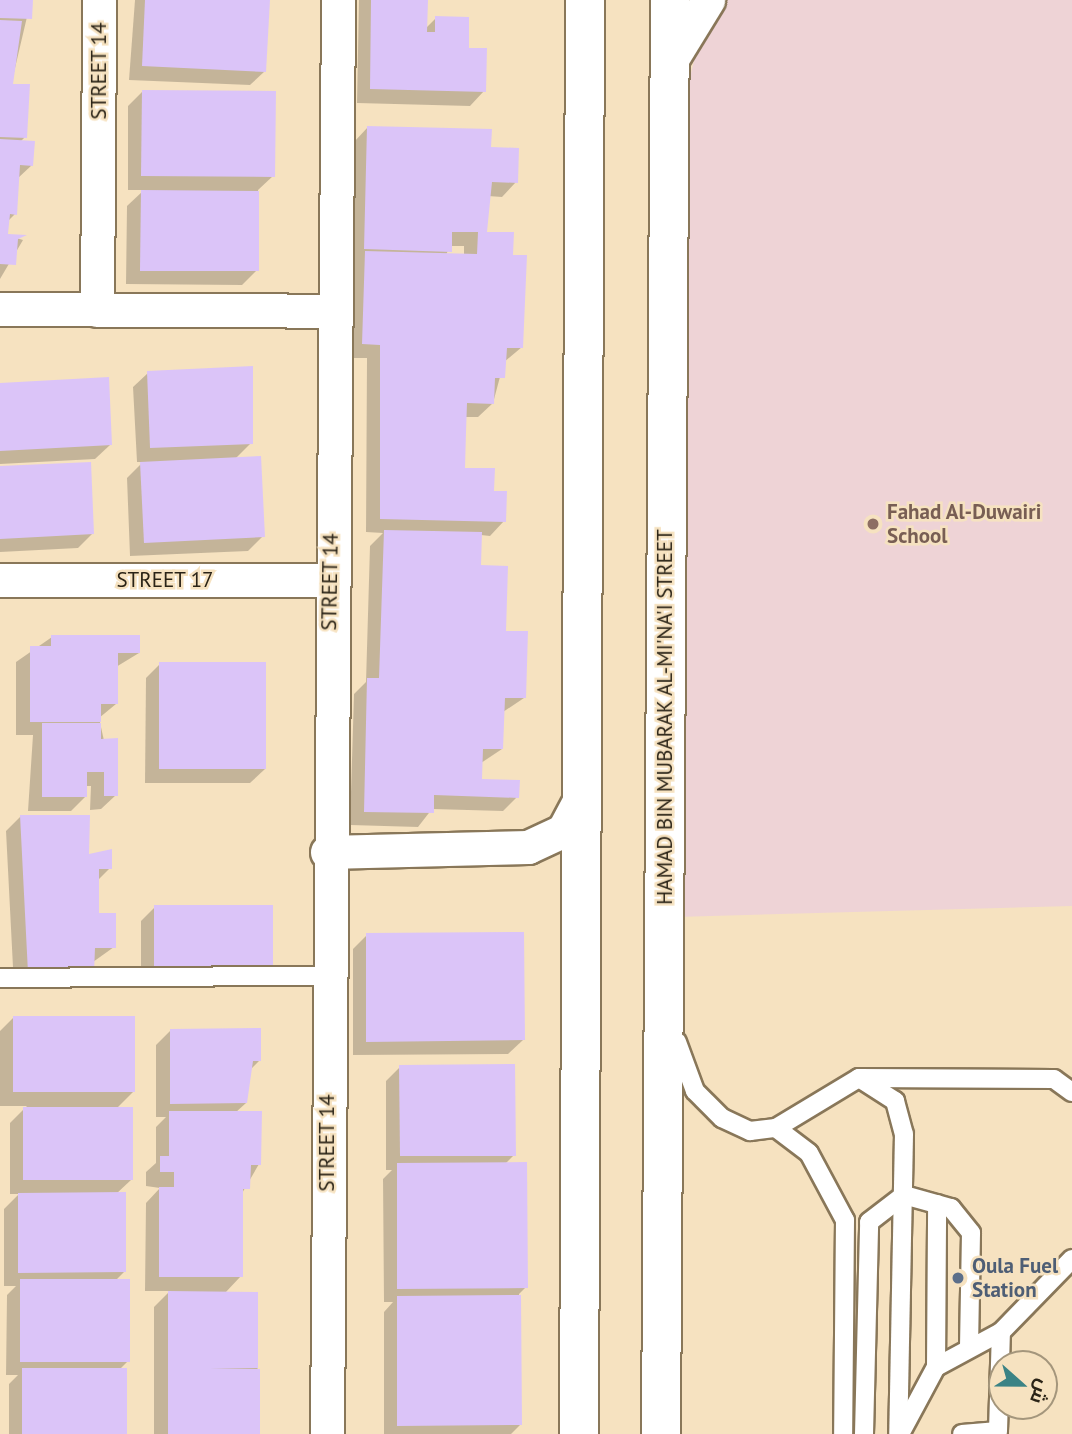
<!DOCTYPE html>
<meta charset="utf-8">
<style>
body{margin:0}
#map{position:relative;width:1072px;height:1434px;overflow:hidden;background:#f6e2c0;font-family:"PT Sans",Cairo,sans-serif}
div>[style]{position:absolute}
.education>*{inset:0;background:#eed3d6}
.shadow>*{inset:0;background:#0003}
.building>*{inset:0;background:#dbc4f8}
.roads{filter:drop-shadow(2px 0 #897759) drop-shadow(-2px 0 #897759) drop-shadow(0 2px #897759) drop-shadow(0 -2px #897759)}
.lane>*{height:18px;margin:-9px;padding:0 9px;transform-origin:9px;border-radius:9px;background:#fff}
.street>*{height:33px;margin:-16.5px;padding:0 16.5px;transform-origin:16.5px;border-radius:16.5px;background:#fff}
.secondary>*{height:38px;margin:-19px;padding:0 19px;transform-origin:19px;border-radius:19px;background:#fff}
.dots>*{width:19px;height:19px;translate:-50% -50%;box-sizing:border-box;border:4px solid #f6e2c0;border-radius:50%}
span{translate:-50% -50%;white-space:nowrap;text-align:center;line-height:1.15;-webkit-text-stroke:5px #f6e2c0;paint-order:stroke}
.street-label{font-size:21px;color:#2a2316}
.education-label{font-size:21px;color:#785e54;font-weight:700}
.left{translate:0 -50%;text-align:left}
.service-label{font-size:21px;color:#4e5e75;font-weight:700}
.north{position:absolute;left:988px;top:1350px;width:70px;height:70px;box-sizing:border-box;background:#f6e2c0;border:2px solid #a4967c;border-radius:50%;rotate:111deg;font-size:19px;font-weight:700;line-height:28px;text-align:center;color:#2a2316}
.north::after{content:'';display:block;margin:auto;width:24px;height:32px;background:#3b8385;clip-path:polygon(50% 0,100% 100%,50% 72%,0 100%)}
</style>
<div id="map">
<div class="education">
<div style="clip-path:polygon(709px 0,1072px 0,1072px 906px,676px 917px,674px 142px)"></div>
</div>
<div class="shadow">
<div style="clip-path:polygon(0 0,31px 0,11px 85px,25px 137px,20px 142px,32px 165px,17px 179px,15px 214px,7px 222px,7px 235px,23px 240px,0 279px)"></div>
<div style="clip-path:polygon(135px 0,268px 0,265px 71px,250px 85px,129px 80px)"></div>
<div style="clip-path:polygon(359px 0,426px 0,426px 28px,436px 18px,467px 50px,484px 91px,470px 106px,357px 103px)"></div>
<div style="clip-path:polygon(142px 92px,273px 176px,258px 190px,257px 270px,242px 285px,126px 284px,127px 206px,144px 190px,128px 190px,128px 106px)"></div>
<div style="clip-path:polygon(evenodd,368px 127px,489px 149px,516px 182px,502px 197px,488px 196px,485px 233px,511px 257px,522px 347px,504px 362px,493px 403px,478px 417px,464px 417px,463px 469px,492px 492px,504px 521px,490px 536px,481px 535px,479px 567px,524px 698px,503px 712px,502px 749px,481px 763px,480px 781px,517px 797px,503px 811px,432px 809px,418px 827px,350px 825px,354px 694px,366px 682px,370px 546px,383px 533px,366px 532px,367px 358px,348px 358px,354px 142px,368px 127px,450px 246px,464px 246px,464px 255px,446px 255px,450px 246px)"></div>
<div style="clip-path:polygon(148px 373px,251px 443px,235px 459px,263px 536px,248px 551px,130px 556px,127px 478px,143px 462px,137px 462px,133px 387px)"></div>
<div style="clip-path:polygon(0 384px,110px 445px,95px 459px,0 464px)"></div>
<div style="clip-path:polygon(0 468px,92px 534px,78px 548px,0 552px)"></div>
<div style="clip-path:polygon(52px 637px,139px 653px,116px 667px,116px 704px,99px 718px,116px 795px,101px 809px,90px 810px,91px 786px,85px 786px,86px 796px,71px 811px,28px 811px,33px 735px,16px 735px,16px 662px)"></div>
<div style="clip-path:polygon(160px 664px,265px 769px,250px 783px,145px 783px,146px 678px)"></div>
<div style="clip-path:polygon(21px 816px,110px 868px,97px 881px,97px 914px,114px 947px,93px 962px,93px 973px,78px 987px,14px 987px,6px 831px)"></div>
<div style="clip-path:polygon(155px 907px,271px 972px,257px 986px,141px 986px,141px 921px)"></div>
<div style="clip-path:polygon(367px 935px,523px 1040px,508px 1054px,353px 1055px,353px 949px)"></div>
<div style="clip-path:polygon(14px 1017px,134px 1091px,116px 1109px,131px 1180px,116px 1194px,124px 1272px,115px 1281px,128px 1361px,119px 1370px,126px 1434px,9px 1434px,9px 1384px,18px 1375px,6px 1375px,7px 1295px,16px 1286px,4px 1286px,4px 1209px,19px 1194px,10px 1194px,10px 1123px,27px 1106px,0 1106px,0 1031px)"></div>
<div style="clip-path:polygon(171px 1030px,259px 1061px,250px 1070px,246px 1103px,235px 1113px,259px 1164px,241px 1195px,241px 1276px,225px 1293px,257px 1293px,258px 1434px,154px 1434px,154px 1307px,170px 1291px,145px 1291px,146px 1203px,160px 1188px,146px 1186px,146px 1172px,156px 1163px,156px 1127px,166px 1117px,156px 1117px,156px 1045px)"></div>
<div style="clip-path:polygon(400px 1067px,514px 1155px,505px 1164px,526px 1287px,519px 1294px,520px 1425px,511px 1434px,384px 1434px,384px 1312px,393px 1302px,384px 1302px,383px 1179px,392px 1170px,386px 1170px,386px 1081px)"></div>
</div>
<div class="building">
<div style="clip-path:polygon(0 0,33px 0,32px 19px,0 18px)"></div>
<div style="clip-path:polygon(145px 0,270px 0,266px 72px,142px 66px)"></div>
<div style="clip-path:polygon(371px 0,428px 0,427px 32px,435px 32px,435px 16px,469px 17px,469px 48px,487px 48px,486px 92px,370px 89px)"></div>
<div style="clip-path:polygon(0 20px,22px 21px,13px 84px,30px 84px,27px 138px,0 137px)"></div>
<div style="clip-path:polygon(142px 90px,276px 91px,275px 177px,141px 176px)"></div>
<div style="clip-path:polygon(367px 126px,492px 129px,491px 147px,519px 148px,518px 183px,492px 182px,487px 232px,514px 232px,513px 255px,527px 255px,523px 348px,507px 348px,505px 378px,495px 378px,494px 404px,467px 403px,466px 432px,465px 468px,495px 468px,494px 491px,507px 491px,506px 522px,380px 519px,380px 345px,362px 344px,365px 251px,477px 254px,478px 232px,452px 232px,452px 252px,364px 249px)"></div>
<div style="clip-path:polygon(0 139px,35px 141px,33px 166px,20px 165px,17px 215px,10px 214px,8px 234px,27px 235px,18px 239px,16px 265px,0 264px)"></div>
<div style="clip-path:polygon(141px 190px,259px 191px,259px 271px,140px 271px)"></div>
<div style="clip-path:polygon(253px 366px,253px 444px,150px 448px,147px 371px)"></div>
<div style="clip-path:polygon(109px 377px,112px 445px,0 451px,0 383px)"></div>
<div style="clip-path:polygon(261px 456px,265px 537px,144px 543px,140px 462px)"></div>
<div style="clip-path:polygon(91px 462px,94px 534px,0 539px,0 466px)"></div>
<div style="clip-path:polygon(384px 530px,482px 532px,481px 565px,508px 566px,506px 631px,528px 631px,526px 698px,505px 698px,503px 749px,483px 749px,482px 779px,520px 780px,519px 798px,434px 795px,434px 813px,364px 812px,367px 678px,379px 678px)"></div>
<div style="clip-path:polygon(51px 635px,140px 635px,140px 653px,118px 653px,118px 704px,101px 704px,101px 722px,30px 722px,30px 646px,51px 646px)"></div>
<div style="clip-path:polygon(159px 662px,266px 662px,266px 769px,159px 769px)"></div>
<div style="clip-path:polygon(42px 723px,101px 723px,101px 739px,118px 738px,118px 796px,104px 796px,104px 772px,87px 772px,87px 797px,42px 797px)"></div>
<div style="clip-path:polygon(20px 815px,90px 815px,89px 854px,112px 849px,112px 869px,99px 869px,99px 913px,116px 913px,116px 948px,95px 948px,94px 973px,28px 973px)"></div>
<div style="clip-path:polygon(154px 905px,273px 905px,273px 972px,154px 972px)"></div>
<div style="clip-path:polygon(524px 932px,525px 1040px,366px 1042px,366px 933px)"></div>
<div style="clip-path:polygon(13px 1016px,135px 1016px,135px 1092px,13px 1092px)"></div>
<div style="clip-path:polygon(261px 1028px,261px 1061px,253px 1061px,247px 1103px,170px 1104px,170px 1029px)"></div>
<div style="clip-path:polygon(515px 1064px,516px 1156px,400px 1156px,399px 1065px)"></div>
<div style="clip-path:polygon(23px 1107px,133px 1107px,133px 1180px,23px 1180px)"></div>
<div style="clip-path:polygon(169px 1111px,262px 1111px,261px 1165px,251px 1165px,250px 1189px,243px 1189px,243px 1277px,159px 1277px,159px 1187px,174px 1187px,174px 1172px,160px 1172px,160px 1156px,169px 1156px)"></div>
<div style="clip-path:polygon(527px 1162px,528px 1288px,397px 1289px,397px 1163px)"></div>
<div style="clip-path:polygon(126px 1192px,126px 1272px,18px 1273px,18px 1193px)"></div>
<div style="clip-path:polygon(20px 1279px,130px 1279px,130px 1362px,20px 1362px)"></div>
<div style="clip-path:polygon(168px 1291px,258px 1292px,258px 1368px,210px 1369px,260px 1369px,260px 1434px,168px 1434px)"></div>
<div style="clip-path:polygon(521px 1295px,522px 1425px,397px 1426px,397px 1296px)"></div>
<div style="clip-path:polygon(22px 1368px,127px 1368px,127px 1434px,22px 1434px)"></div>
</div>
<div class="roads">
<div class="lane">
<div style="left:0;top:978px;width:327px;rotate:-0.4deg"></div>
<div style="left:677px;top:1042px;width:52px;rotate:69.8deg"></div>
<div style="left:695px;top:1091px;width:38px;rotate:45deg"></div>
<div style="left:722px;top:1118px;width:31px;rotate:25deg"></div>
<div style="left:750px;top:1131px;width:26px;rotate:-7deg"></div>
<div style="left:776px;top:1128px;width:97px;rotate:-31.1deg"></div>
<div style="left:859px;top:1078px;width:195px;rotate:0.3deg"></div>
<div style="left:1054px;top:1079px;width:22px;rotate:36deg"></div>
<div style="left:859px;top:1078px;width:43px;rotate:32.6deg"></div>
<div style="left:895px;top:1101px;width:34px;rotate:75deg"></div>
<div style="left:904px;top:1134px;width:300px;rotate:91.1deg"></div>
<div style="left:776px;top:1128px;width:41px;rotate:37.1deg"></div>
<div style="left:809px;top:1153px;width:76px;rotate:61.8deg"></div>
<div style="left:845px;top:1220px;width:214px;rotate:90.5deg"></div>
<div style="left:904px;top:1195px;width:49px;rotate:15.5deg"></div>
<div style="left:951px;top:1208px;width:32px;rotate:51deg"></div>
<div style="left:971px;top:1233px;width:112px;rotate:91deg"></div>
<div style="left:936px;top:1367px;width:163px;rotate:-89.6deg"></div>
<div style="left:864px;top:1434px;width:212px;rotate:-88.6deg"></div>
<div style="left:869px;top:1222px;width:44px;rotate:-37.6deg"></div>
<div style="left:900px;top:1434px;width:76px;rotate:-61.8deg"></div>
<div style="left:936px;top:1367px;width:74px;rotate:-28.3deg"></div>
<div style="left:962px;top:1434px;width:36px;rotate:-5deg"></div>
<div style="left:998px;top:1431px;width:99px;rotate:-88.3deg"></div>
<div style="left:1001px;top:1332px;width:102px;rotate:-45.8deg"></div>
</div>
<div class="street">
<div style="left:670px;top:62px;width:73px;rotate:-58.5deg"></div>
<div style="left:0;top:309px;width:333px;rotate:0.3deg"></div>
<div style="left:97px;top:310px;width:310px;rotate:-89.6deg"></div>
<div style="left:0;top:580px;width:330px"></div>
<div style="left:327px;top:852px;width:201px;rotate:-1.4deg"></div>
<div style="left:528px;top:847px;width:38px;rotate:-25deg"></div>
<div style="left:563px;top:831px;width:38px;rotate:-62deg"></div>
<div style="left:327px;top:1434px;width:1434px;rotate:-89.56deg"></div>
</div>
<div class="secondary">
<div style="left:579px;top:1434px;width:1434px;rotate:-89.76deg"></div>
<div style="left:661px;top:1434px;width:1434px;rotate:-89.64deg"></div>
</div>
</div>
<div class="dots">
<div style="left:873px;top:524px;background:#8d6e63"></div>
<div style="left:958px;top:1278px;background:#5c6f8a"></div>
</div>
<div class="street-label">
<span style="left:99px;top:71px;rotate:-90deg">STREET 14</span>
<span style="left:165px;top:580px">STREET 17</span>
<span style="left:330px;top:582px;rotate:-89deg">STREET 14</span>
<span style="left:665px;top:717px;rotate:-90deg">HAMAD BIN MUBARAK AL-MI'NA'I STREET</span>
<span style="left:327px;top:1143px;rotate:-90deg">STREET 14</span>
</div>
<div class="education-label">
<span class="left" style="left:887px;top:524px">Fahad Al-Duwairi<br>School</span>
</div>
<div class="service-label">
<span class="left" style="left:972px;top:1278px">Oula Fuel<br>Station</span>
</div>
<div class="north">ش</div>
</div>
